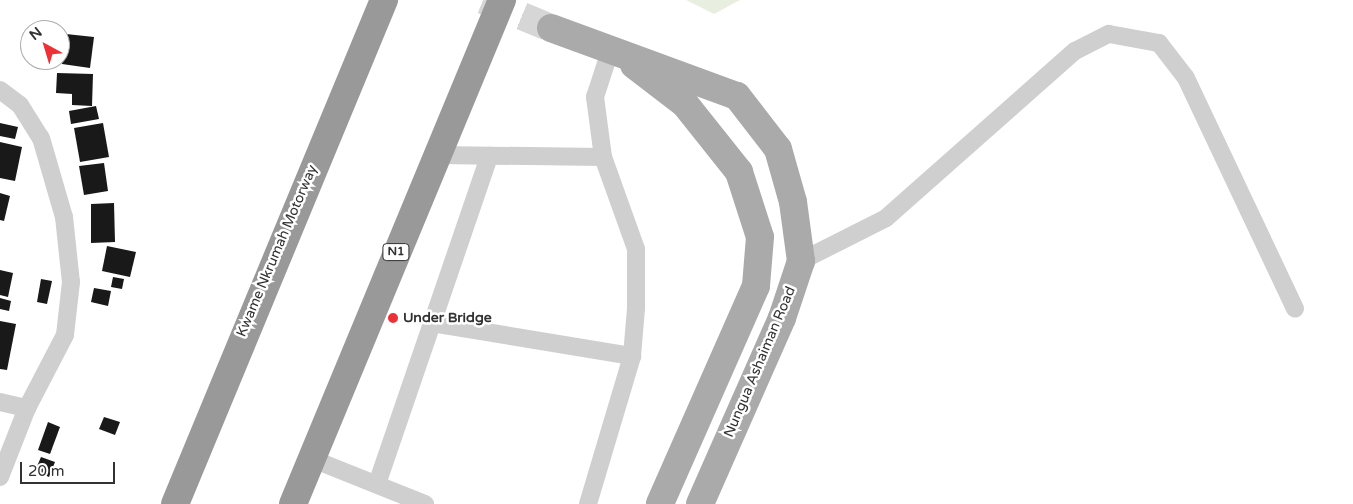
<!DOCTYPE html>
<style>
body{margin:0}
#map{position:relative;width:1353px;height:504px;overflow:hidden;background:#fff;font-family:"Varela Round",sans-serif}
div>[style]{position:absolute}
.green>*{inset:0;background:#e8efe0}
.building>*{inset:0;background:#191919}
.primary-tunnel>*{height:28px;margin-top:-14px;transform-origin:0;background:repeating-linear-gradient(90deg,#d6d6d6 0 28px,transparent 0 42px)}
.service>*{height:18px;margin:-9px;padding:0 9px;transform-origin:9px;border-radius:9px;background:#cfcfcf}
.primary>*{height:28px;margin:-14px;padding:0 14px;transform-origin:14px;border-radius:14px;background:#aaa}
.motorway>*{height:28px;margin:-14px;padding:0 14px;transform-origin:14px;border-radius:14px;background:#999}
.dots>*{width:14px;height:14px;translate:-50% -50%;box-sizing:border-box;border:2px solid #fff;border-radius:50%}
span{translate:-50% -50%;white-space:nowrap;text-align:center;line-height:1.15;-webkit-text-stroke:5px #fff;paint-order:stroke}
.shield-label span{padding:1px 4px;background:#fff;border:1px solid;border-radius:4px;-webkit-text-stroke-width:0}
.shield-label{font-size:12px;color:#323232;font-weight:700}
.street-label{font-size:14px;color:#323232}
.poi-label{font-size:14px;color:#323232;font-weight:700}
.left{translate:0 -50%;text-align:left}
.north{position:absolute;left:20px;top:20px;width:50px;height:50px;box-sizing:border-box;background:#fff;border:1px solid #adadad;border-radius:50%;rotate:321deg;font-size:14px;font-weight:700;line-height:20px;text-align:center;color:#323232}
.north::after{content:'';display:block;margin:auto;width:18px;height:22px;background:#ee3037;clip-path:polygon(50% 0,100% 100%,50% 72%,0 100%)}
.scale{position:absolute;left:20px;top:462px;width:95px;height:22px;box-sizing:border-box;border:2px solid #323232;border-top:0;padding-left:6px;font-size:15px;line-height:18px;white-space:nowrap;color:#323232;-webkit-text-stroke:4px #fff;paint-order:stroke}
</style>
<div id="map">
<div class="green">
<div style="clip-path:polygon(686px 0,740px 0,714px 14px)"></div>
</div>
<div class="building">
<div style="clip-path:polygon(66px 34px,94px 37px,90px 68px,62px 64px)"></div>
<div style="clip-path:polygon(57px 73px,93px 74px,92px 106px,72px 105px,72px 94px,56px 93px)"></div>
<div style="clip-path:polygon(96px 106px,99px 119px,71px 124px,69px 111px)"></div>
<div style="clip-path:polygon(0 123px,18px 127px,15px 139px,0 136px)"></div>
<div style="clip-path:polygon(103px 123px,109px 157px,80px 162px,74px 128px)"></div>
<div style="clip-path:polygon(0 142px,22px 147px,15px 181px,0 178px)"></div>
<div style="clip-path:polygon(104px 163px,108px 191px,84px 195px,79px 166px)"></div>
<div style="clip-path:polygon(0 193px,10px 196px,4px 221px,0 220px)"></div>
<div style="clip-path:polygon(114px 203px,115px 242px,91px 243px,91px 204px)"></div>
<div style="clip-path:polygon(107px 246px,136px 252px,130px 277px,102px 271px)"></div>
<div style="clip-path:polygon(0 270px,13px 273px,8px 297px,0 295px)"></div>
<div style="clip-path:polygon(113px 277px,124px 279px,122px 289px,111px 287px)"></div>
<div style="clip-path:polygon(41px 279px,52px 281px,47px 304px,37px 302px)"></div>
<div style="clip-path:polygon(94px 288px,111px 291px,108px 306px,91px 302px)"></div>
<div style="clip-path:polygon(0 298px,11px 301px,9px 311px,0 309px)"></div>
<div style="clip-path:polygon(0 321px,16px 324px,7px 370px,0 369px)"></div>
<div style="clip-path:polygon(104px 417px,120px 422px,115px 435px,99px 429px)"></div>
<div style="clip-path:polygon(48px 422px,60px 427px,50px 454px,38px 450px)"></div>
<div style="clip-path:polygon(41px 457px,55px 462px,49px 477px,35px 471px)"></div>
</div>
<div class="primary-tunnel">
<div style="left:483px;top:0;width:74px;rotate:22.4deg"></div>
</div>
<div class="service">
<div style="left:0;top:90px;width:25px;rotate:37deg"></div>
<div style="left:20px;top:105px;width:39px;rotate:58deg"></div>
<div style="left:41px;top:138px;width:82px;rotate:73.8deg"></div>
<div style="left:64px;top:217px;width:65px;rotate:83.9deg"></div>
<div style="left:71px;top:282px;width:53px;rotate:96.5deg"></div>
<div style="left:65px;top:335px;width:82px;rotate:117.5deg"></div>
<div style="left:27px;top:408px;width:74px;rotate:111.4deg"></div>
<div style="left:437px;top:155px;width:166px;rotate:0.7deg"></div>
<div style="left:801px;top:261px;width:95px;rotate:-26.8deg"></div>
<div style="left:886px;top:218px;width:252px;rotate:-41.5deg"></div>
<div style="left:1075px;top:51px;width:38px;rotate:-27deg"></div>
<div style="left:1109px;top:34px;width:51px;rotate:10.2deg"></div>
<div style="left:1159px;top:43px;width:44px;rotate:52.4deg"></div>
<div style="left:1186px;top:78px;width:255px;rotate:64.7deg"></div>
<div style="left:432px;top:323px;width:203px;rotate:9.4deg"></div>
<div style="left:0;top:402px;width:28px;rotate:13deg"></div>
<div style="left:310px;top:458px;width:124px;rotate:21.8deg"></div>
<div style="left:377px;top:484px;width:347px;rotate:-71.1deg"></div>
<div style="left:588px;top:504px;width:154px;rotate:-73.4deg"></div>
<div style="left:632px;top:356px;width:48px;rotate:-85.2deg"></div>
<div style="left:636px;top:308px;width:59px;rotate:-90deg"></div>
<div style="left:636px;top:249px;width:98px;rotate:-109.7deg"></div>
<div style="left:603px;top:157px;width:61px;rotate:-97.6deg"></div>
<div style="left:595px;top:97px;width:52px;rotate:-71.9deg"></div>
</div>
<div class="primary">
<div style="left:551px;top:28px;width:198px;rotate:20.1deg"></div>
<div style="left:737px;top:96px;width:67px;rotate:52.3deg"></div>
<div style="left:778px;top:149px;width:55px;rotate:74.2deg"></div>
<div style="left:793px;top:202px;width:60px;rotate:82.3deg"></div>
<div style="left:801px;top:261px;width:60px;rotate:108.4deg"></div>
<div style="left:782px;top:318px;width:203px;rotate:113.8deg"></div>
<div style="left:634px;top:65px;width:64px;rotate:37.4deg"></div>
<div style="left:685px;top:104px;width:87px;rotate:51.5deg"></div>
<div style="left:739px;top:172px;width:68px;rotate:72.1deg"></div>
<div style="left:760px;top:237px;width:49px;rotate:94.7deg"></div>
<div style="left:756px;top:286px;width:238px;rotate:113.8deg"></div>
</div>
<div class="motorway">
<div style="left:175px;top:504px;width:546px;rotate:-67.48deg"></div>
<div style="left:293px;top:504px;width:546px;rotate:-67.48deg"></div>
</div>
<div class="dots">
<div style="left:393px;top:318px;background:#ee3037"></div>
</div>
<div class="shield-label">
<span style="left:396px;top:252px">N1</span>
</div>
<div class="street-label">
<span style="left:277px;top:251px;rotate:-67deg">Kwame Nkrumah Motorway</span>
<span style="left:760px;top:362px;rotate:-67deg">Nungua Ashaiman Road</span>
</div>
<div class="poi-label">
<span class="left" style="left:403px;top:318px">Under Bridge</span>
</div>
<div class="north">N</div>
<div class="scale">20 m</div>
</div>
